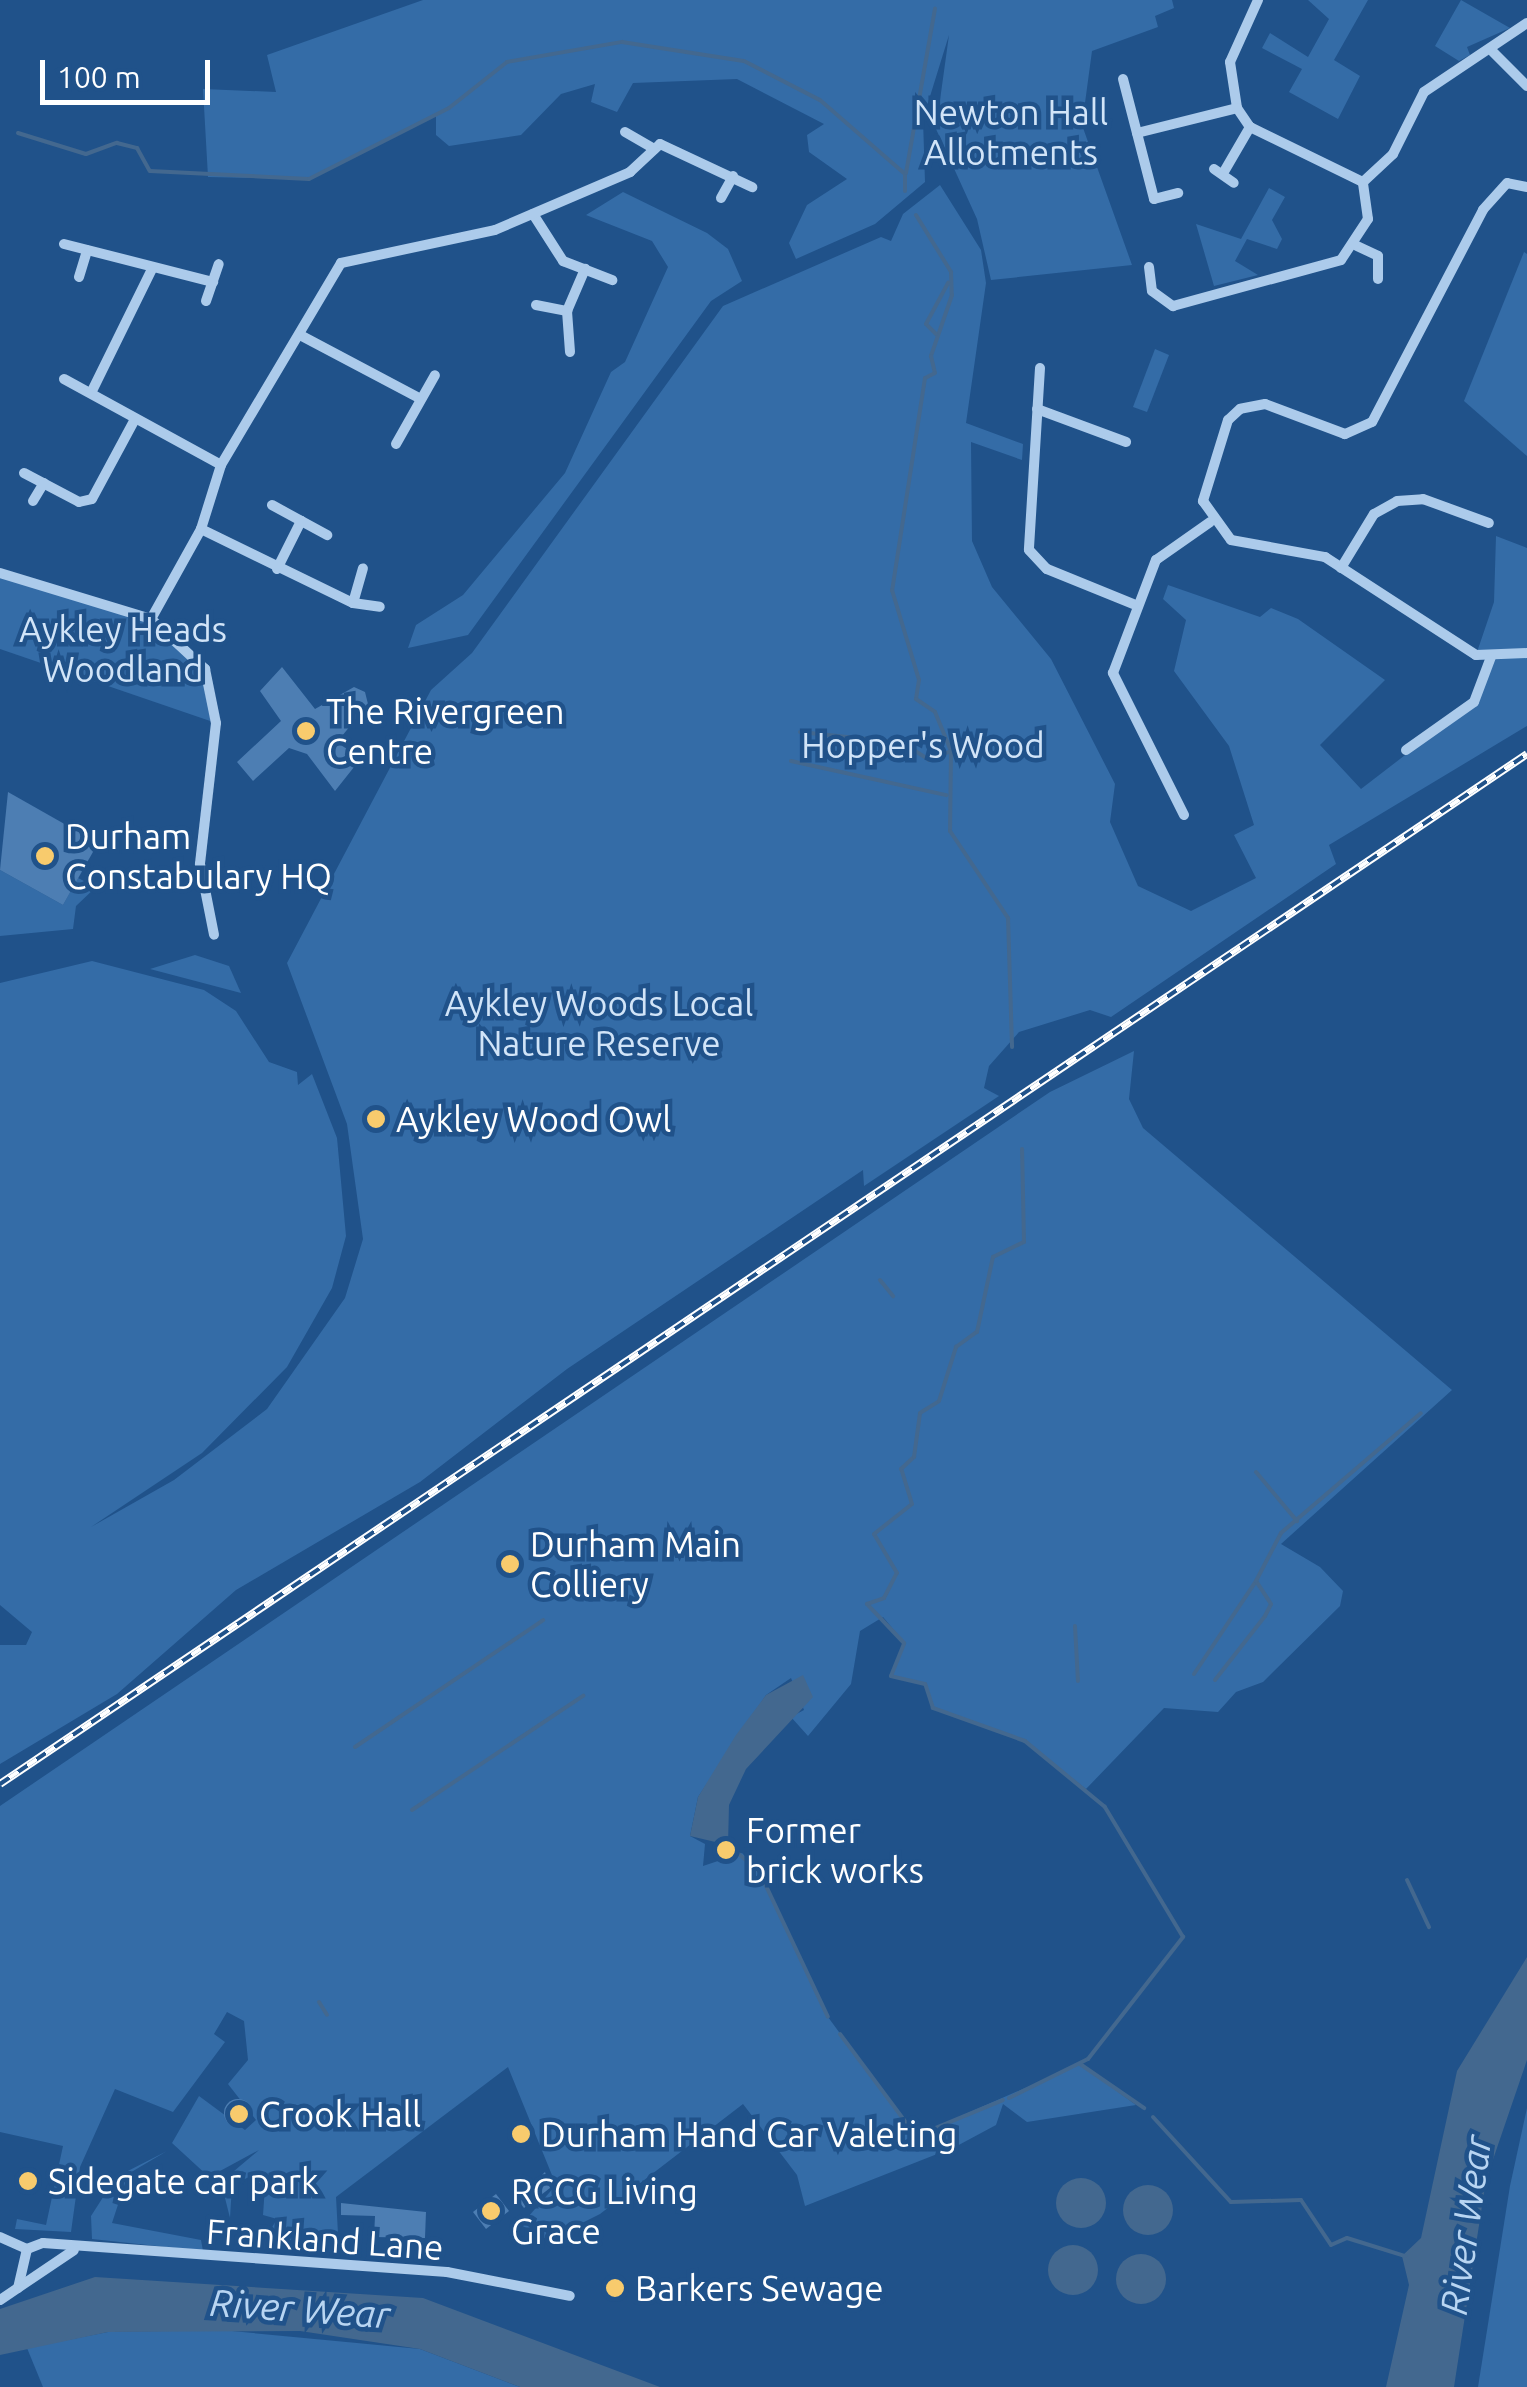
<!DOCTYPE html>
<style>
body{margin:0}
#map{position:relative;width:1527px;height:2387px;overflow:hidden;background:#20528a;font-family:Ubuntu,sans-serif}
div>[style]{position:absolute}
.green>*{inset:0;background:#346ca7}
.water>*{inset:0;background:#43688f}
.round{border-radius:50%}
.stream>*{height:4px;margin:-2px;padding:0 2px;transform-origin:2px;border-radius:2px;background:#43688f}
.building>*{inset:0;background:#4d7eb3}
.street>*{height:10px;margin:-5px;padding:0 5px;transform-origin:5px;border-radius:5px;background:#accbeb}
.rail>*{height:8px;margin-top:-4px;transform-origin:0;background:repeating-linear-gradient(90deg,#20528a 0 11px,#fff 0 22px);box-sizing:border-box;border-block:2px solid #fff}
.dots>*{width:28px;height:28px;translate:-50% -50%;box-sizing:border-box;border:5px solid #20528a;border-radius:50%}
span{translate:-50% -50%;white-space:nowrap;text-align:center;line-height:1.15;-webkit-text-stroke:9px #20528a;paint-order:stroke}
.park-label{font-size:35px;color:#d1e4f8}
.poi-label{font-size:35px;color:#fff}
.left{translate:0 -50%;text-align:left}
.street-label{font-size:35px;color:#fff}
.water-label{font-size:38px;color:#b8d5f2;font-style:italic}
.scale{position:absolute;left:40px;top:60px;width:170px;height:45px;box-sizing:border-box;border:5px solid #fff;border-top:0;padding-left:12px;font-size:30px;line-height:35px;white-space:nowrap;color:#fff;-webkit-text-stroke:8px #20528a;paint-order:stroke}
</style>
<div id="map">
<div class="green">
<div style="clip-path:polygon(423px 0,1172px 0,1174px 8px,1155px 16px,1158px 27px,1092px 51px,1082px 125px,1132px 265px,991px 280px,977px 219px,936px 129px,949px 35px,923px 119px,925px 182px,875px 224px,796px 259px,789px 243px,807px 205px,847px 179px,809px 152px,807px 135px,824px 124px,737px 79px,633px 83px,617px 112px,591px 102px,595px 84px,561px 94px,521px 135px,449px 146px,436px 135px,436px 114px,309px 179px,208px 177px,203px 89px,276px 92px,267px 55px)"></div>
<div style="clip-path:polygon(1308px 0,1368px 0,1334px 60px,1360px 76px,1338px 119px,1289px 92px,1302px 69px,1262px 48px,1270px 33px,1308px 57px,1329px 19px)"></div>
<div style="clip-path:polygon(1461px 0,1510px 28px,1467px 47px,1470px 55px,1459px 61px,1435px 46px)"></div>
<div style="clip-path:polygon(940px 185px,981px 250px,986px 283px,966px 423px,1023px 444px,1022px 460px,971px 442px,972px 541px,992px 587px,1051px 659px,1115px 784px,1110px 822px,1138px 886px,1191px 911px,1256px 878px,1234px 835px,1254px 825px,1229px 746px,1174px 671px,1186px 620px,1163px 599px,1168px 585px,1260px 617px,1271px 608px,1298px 619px,1385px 680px,1320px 745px,1361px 789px,1474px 702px,1491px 658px,1476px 655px,1494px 602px,1496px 536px,1527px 548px,1527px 726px,1329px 845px,1336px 864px,1111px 1017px,1090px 1010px,1019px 1032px,989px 1066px,984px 1088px,999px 1096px,864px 1186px,863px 1170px,567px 1369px,420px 1482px,236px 1590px,117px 1694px,0 1764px,0 1645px,26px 1645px,32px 1632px,0 1605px,0 983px,92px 961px,204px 990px,236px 1011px,269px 1062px,297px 1072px,298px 1085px,312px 1074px,337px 1138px,346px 1236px,332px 1288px,287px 1367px,202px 1453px,91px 1527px,174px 1480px,267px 1409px,345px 1298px,363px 1239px,347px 1124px,287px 963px,431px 690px,472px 653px,723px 306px,881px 237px,891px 241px,903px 214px)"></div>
<div style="clip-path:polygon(1269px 188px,1285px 197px,1272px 220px,1282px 239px,1277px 249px,1247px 239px,1235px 261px,1258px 275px,1214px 286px,1196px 224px,1241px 239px)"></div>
<div style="clip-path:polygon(623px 192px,707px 233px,728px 249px,742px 281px,711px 301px,468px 635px,408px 648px,416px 625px,463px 595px,565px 473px,611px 372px,625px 362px,668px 267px,652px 241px,586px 215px)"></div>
<div style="clip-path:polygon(1524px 252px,1527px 254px,1527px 456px,1464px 401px)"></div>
<div style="clip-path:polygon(1155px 349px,1169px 355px,1147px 412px,1133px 407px)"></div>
<div style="clip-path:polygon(0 573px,174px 632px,205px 669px,216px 723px,0 649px)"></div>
<div style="clip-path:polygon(0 870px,63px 905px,78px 878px,96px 887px,76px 906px,73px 929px,0 936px)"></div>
<div style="clip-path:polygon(195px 955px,229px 966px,241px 993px,150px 969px)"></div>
<div style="clip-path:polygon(1134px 1051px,1129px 1099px,1143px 1128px,1452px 1390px,1281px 1544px,1320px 1567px,1343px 1591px,1340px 1606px,1263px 1682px,1236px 1692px,1218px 1712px,1164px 1708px,1086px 1789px,1025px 1741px,933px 1708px,925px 1684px,891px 1676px,904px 1642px,883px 1617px,860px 1631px,851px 1684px,808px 1736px,791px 1717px,804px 1710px,791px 1678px,766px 1695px,698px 1797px,690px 1836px,705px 1844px,703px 1866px,742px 1853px,759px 1871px,828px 2017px,915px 2136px,1080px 2064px,1136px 2105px,1027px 2122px,1003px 2104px,996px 2125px,955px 2147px,805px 2206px,797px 2175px,743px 2104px,600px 2214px,548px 2240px,521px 2225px,556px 2185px,508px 2067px,336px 2197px,339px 2252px,259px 2249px,277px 2219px,263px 2215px,265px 2186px,249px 2177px,232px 2185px,230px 2218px,221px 2182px,259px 2150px,209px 2177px,172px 2143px,199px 2096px,245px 2130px,256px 2120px,228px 2084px,248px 2060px,244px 2021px,227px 2012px,214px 2034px,225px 2042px,173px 2112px,115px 2089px,80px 2167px,71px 2232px,15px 2229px,17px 2219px,46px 2225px,63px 2146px,0 2132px,0 1806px,1050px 1092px)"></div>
<div style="clip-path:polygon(1527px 2108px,1527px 2387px,1478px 2387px,1510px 2186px)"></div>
<div style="clip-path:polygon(167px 2151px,128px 2174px,112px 2223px,201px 2240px,203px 2251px,92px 2239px,91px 2216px,116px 2177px)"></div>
<div style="clip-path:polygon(221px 2330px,420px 2349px,520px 2387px,43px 2387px,27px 2348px,108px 2332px)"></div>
</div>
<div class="water">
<div style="clip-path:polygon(803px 1675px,813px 1697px,746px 1769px,729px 1805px,728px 1845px,690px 1836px,698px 1797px,736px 1735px,766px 1695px)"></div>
<div style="clip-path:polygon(1527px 1957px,1527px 2060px,1486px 2180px,1454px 2387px,1386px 2387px,1409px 2285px,1402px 2256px,1421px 2238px,1457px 2071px)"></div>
<div class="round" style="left:1056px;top:2178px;width:50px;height:50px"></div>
<div class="round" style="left:1123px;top:2185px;width:50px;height:50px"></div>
<div class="round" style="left:1048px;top:2245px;width:50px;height:50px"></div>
<div class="round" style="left:1116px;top:2254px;width:50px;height:50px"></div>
<div style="clip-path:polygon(95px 2277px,423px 2298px,660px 2387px,520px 2387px,420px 2349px,300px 2331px,108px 2332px,0 2355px,0 2309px)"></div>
</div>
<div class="stream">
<div style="left:18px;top:133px;width:71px;rotate:17.2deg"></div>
<div style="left:86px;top:154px;width:33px;rotate:-20deg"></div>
<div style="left:117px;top:143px;width:21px;rotate:14deg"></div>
<div style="left:137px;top:148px;width:26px;rotate:61deg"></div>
<div style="left:150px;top:171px;width:159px;rotate:2.9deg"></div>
<div style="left:309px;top:179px;width:157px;rotate:-26.9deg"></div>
<div style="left:449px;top:108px;width:74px;rotate:-38.4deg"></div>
<div style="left:507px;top:62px;width:117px;rotate:-9.9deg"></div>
<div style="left:622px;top:42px;width:123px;rotate:8.9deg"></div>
<div style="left:744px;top:61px;width:85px;rotate:27.2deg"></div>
<div style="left:820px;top:100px;width:113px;rotate:41deg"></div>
<div style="left:905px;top:174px;width:17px;rotate:90deg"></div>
<div style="left:906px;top:173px;width:167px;rotate:-80deg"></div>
<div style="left:916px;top:215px;width:67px;rotate:58.4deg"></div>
<div style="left:951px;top:272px;width:23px;rotate:88deg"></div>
<div style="left:952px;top:295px;width:65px;rotate:109deg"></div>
<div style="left:931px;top:356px;width:17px;rotate:77deg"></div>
<div style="left:935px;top:373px;width:11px;rotate:153deg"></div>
<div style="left:925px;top:378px;width:215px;rotate:98.8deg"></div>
<div style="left:892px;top:590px;width:94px;rotate:73.3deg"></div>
<div style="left:919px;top:680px;width:19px;rotate:99deg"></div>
<div style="left:916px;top:699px;width:23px;rotate:34deg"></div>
<div style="left:935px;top:712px;width:42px;rotate:67.7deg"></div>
<div style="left:951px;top:751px;width:80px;rotate:90.7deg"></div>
<div style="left:950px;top:831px;width:105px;rotate:56.3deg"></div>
<div style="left:1008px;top:918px;width:129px;rotate:88.2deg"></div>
<div style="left:936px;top:334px;width:14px;rotate:-135deg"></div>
<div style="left:926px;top:324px;width:47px;rotate:-61.8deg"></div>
<div style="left:800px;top:732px;width:104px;rotate:6.1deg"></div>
<div style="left:903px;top:743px;width:31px;rotate:33deg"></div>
<div style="left:929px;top:760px;width:24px;rotate:-22deg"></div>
<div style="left:791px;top:761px;width:159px;rotate:12.4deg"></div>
<div style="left:880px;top:1280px;width:21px;rotate:51deg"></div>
<div style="left:1256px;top:1472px;width:64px;rotate:50.1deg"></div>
<div style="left:1075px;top:1626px;width:55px;rotate:86.9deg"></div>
<div style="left:1194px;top:1674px;width:112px;rotate:-56.3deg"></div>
<div style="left:1215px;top:1680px;width:81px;rotate:-52deg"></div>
<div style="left:1265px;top:1616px;width:13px;rotate:-63deg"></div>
<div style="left:1271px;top:1604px;width:27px;rotate:-123deg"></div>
<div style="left:1256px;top:1581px;width:54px;rotate:-62.5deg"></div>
<div style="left:1281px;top:1533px;width:184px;rotate:-40.6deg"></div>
<div style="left:355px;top:1747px;width:227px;rotate:-34deg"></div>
<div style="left:412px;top:1810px;width:206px;rotate:-33.7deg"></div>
<div style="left:728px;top:1845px;width:40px;rotate:40deg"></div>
<div style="left:759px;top:1871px;width:161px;rotate:64.7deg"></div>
<div style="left:1407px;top:1880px;width:52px;rotate:64.9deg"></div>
<div style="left:319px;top:2002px;width:15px;rotate:58deg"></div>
<div style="left:840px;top:2034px;width:127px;rotate:53.3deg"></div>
<div style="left:916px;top:2136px;width:94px;rotate:-22.5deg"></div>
<div style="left:1080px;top:2064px;width:78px;rotate:34.5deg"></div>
<div style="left:1009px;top:2098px;width:88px;rotate:-26.3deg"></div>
<div style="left:1088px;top:2059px;width:155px;rotate:-52.1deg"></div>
<div style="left:1183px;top:1937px;width:152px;rotate:-121deg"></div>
<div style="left:1105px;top:1807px;width:104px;rotate:-140.5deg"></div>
<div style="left:1025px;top:1741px;width:98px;rotate:-160.3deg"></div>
<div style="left:933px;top:1708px;width:25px;rotate:-108deg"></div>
<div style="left:925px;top:1684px;width:35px;rotate:-167deg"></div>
<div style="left:891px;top:1676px;width:35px;rotate:-68deg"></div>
<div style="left:904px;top:1643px;width:54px;rotate:-133.5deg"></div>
<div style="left:867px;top:1604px;width:18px;rotate:-19deg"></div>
<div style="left:884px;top:1598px;width:28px;rotate:-63deg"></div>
<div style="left:897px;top:1573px;width:45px;rotate:-120.5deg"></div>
<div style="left:874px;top:1534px;width:48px;rotate:-38.3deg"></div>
<div style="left:912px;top:1504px;width:37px;rotate:-107deg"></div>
<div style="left:901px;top:1469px;width:18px;rotate:-43deg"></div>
<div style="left:914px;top:1457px;width:44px;rotate:-82.2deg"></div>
<div style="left:920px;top:1413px;width:22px;rotate:-32deg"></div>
<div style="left:939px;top:1401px;width:57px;rotate:-72.5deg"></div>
<div style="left:956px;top:1347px;width:26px;rotate:-36deg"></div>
<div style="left:977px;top:1332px;width:77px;rotate:-78deg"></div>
<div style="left:993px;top:1257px;width:34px;rotate:-26deg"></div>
<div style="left:1024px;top:1242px;width:93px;rotate:-91.2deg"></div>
<div style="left:1153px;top:2117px;width:115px;rotate:47.5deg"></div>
<div style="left:1231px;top:2202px;width:70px;rotate:-1.6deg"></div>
<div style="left:1301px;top:2200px;width:54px;rotate:56.3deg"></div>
<div style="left:1331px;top:2245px;width:17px;rotate:-24deg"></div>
<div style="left:1347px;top:2238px;width:61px;rotate:17.2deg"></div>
</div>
<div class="building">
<div style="clip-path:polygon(282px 667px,315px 709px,354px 687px,365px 692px,368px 704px,342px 736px,362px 757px,335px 791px,307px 754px,289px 748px,253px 781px,237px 762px,281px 721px,260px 691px)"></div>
<div style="clip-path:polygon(8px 792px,98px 843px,63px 905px,0 870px)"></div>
<div class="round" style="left:224px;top:2099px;width:28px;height:28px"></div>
<div style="clip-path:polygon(545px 2172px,550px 2188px,524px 2208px,517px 2199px)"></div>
<div style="clip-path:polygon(496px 2194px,509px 2211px,486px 2229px,473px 2212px)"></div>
<div style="clip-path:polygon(341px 2203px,426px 2212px,425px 2238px,374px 2237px,375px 2216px,341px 2215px)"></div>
</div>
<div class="street">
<div style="left:1258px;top:0;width:68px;rotate:114.3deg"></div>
<div style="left:1230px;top:62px;width:47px;rotate:81.3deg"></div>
<div style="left:1237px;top:108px;width:23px;rotate:56deg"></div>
<div style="left:1250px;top:127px;width:126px;rotate:26deg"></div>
<div style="left:1493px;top:52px;width:48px;rotate:45deg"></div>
<div style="left:1123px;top:79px;width:124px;rotate:75.5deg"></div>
<div style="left:1154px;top:199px;width:25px;rotate:-14deg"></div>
<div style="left:625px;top:132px;width:34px;rotate:30deg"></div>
<div style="left:1137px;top:133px;width:103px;rotate:-14deg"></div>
<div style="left:1214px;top:169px;width:24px;rotate:35deg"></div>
<div style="left:1225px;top:170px;width:50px;rotate:-59.8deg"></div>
<div style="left:1363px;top:182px;width:41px;rotate:-43deg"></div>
<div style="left:1393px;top:154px;width:69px;rotate:-63.4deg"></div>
<div style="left:1424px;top:92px;width:124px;rotate:-33.8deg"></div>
<div style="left:1527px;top:187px;width:20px;rotate:-169deg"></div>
<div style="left:1507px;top:183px;width:36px;rotate:132deg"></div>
<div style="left:1483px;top:210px;width:239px;rotate:117.6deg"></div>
<div style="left:1372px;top:422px;width:30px;rotate:156deg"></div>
<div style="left:1345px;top:434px;width:85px;rotate:-159.4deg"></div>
<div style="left:1265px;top:404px;width:25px;rotate:169deg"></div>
<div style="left:1240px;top:409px;width:16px;rotate:137deg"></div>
<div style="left:1228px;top:420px;width:85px;rotate:107.2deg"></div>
<div style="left:1203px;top:501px;width:48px;rotate:54.3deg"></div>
<div style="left:1231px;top:540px;width:96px;rotate:10.3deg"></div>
<div style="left:1325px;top:557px;width:180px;rotate:33deg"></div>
<div style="left:1476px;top:655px;width:51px;rotate:-2.2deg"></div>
<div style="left:721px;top:198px;width:25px;rotate:-61deg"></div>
<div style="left:533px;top:214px;width:56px;rotate:57.4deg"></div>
<div style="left:563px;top:261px;width:53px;rotate:21.2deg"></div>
<div style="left:64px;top:244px;width:154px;rotate:14.3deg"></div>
<div style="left:1357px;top:246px;width:23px;rotate:25deg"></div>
<div style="left:1378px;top:256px;width:23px;rotate:90deg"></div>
<div style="left:1149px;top:267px;width:24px;rotate:83deg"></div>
<div style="left:1152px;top:291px;width:26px;rotate:36deg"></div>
<div style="left:1173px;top:306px;width:174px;rotate:-15.3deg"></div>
<div style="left:1341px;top:260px;width:49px;rotate:-56.6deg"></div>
<div style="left:1368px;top:219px;width:37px;rotate:-98deg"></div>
<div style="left:79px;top:277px;width:28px;rotate:-73deg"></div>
<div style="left:206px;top:301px;width:39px;rotate:-71deg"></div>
<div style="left:536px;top:305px;width:32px;rotate:11deg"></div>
<div style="left:567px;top:311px;width:46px;rotate:-66.8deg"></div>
<div style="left:567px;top:311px;width:41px;rotate:85.8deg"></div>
<div style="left:300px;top:335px;width:135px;rotate:27.9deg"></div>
<div style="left:1040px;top:368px;width:182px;rotate:93.5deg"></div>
<div style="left:1029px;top:550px;width:26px;rotate:47deg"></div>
<div style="left:1047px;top:569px;width:98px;rotate:22.1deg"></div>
<div style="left:64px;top:379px;width:179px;rotate:28.7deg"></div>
<div style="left:91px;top:393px;width:140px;rotate:-63.8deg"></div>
<div style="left:1037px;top:409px;width:95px;rotate:20.3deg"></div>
<div style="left:396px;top:444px;width:79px;rotate:-60.5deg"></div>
<div style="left:24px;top:473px;width:62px;rotate:27.8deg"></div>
<div style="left:79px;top:502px;width:13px;rotate:-13deg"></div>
<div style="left:92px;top:499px;width:91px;rotate:-61.7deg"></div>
<div style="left:33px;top:501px;width:21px;rotate:-59deg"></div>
<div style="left:272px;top:505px;width:63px;rotate:28.6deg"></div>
<div style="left:201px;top:529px;width:169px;rotate:26deg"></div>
<div style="left:353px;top:603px;width:36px;rotate:-74deg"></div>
<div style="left:1341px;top:568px;width:63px;rotate:-58.6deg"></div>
<div style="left:1374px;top:514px;width:26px;rotate:-29deg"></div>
<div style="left:1397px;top:501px;width:26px;rotate:-4deg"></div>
<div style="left:1423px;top:499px;width:70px;rotate:20deg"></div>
<div style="left:277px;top:569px;width:54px;rotate:-63.4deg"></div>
<div style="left:0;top:573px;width:158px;rotate:16.9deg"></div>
<div style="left:151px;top:619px;width:74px;rotate:42.8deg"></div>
<div style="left:205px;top:669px;width:55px;rotate:78.5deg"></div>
<div style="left:216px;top:723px;width:142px;rotate:96.5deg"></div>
<div style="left:200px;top:864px;width:72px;rotate:78.8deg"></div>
<div style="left:353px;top:603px;width:27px;rotate:8deg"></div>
<div style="left:151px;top:619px;width:103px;rotate:-60.9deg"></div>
<div style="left:201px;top:529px;width:67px;rotate:-72.6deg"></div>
<div style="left:221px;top:465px;width:235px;rotate:-59.3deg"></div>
<div style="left:341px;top:263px;width:157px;rotate:-12.1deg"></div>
<div style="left:495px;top:230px;width:147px;rotate:-23.2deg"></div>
<div style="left:630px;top:172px;width:41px;rotate:-43deg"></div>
<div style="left:660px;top:144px;width:102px;rotate:25.1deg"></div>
<div style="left:1406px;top:750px;width:83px;rotate:-35.2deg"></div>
<div style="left:1474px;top:702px;width:48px;rotate:-69.3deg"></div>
<div style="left:1184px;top:815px;width:159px;rotate:-116.6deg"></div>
<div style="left:1113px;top:673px;width:121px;rotate:-69.2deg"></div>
<div style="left:1156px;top:560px;width:66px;rotate:-35.1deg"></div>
<div style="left:0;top:2237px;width:30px;rotate:24deg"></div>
<div style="left:27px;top:2249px;width:17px;rotate:-21deg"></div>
<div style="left:43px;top:2243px;width:405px;rotate:4.1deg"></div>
<div style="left:447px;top:2272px;width:125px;rotate:11deg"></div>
<div style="left:18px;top:2288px;width:40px;rotate:-77deg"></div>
<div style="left:0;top:2300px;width:89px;rotate:-34deg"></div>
</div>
<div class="rail">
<div style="left:0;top:1784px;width:1842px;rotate:-34deg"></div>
</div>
<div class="dots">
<div style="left:306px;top:731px;background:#f8cb6d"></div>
<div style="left:45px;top:856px;background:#f8cb6d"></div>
<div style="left:376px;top:1119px;background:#f8cb6d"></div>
<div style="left:510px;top:1564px;background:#f8cb6d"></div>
<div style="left:726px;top:1850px;background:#f8cb6d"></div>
<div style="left:239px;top:2114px;background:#f8cb6d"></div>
<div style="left:521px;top:2134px;background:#f8cb6d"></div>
<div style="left:28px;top:2181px;background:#f8cb6d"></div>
<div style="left:491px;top:2211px;background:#f8cb6d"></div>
<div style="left:615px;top:2288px;background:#f8cb6d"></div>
</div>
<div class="park-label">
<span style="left:1011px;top:132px">Newton Hall<br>Allotments</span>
<span style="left:123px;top:649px">Aykley Heads<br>Woodland</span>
<span style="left:923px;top:745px">Hopper's Wood</span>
<span style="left:599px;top:1023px">Aykley Woods Local<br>Nature Reserve</span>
</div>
<div class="poi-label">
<span class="left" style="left:326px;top:731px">The Rivergreen<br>Centre</span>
<span class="left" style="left:65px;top:856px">Durham<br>Constabulary HQ</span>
<span class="left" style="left:396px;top:1119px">Aykley Wood Owl</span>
<span class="left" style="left:530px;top:1564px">Durham Main<br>Colliery</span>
<span class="left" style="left:746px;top:1850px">Former<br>brick works</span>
<span class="left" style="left:259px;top:2114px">Crook Hall</span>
<span class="left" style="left:541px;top:2134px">Durham Hand Car Valeting</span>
<span class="left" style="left:48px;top:2181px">Sidegate car park</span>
<span class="left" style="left:511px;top:2211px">RCCG Living<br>Grace</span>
<span class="left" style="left:635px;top:2288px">Barkers Sewage</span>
</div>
<div class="street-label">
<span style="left:325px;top:2239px;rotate:4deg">Frankland Lane</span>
</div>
<div class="water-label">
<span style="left:1466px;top:2225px;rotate:-82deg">River Wear</span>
<span style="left:300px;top:2309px;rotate:4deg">River Wear</span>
</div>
<div class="scale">100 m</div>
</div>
